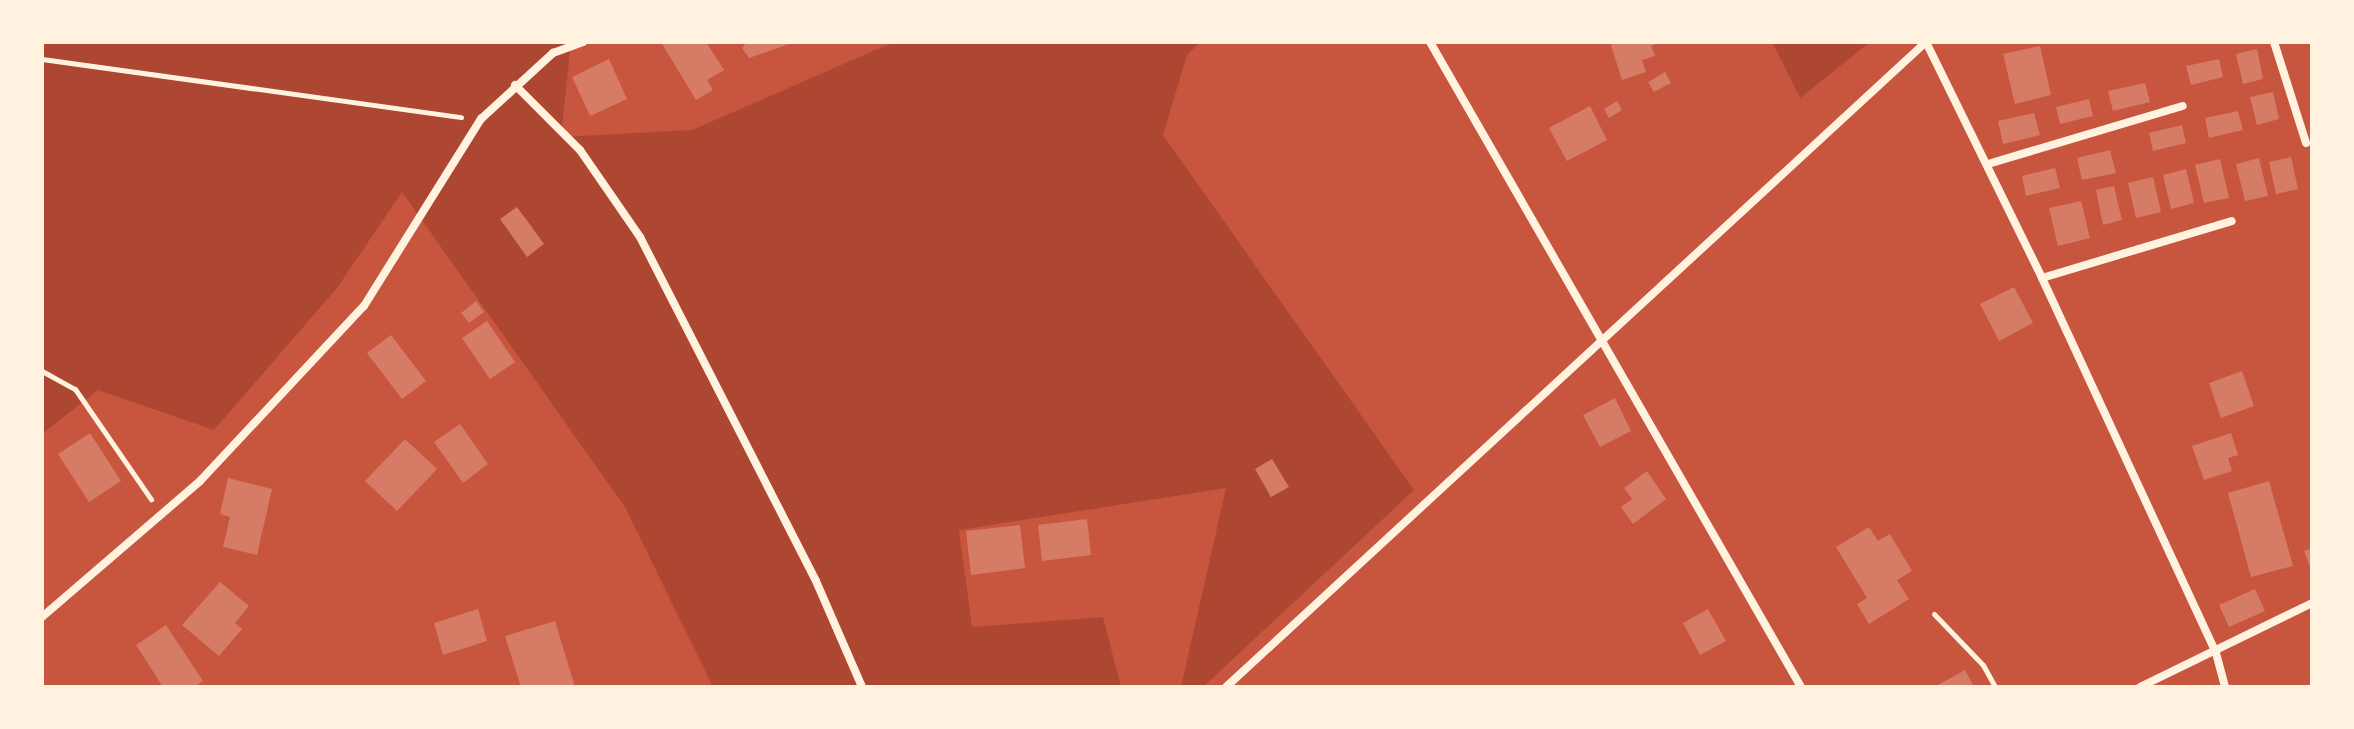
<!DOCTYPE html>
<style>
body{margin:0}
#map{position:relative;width:2354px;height:729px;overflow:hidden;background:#c8553d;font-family:"Public Sans",sans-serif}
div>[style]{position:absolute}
.green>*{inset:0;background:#ae4732}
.building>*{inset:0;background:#d67c66}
.path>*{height:5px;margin:-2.5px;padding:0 2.5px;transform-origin:2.5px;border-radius:2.5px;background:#fff3e0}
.minor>*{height:8px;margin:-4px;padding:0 4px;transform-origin:4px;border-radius:4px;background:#fff3e0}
span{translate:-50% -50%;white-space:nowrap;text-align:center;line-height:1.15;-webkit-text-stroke:8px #fff3e0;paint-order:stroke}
.frame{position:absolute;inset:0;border:44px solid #fff3e0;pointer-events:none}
</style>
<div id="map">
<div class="green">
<div style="clip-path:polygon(42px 42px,571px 42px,561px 137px,692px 130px,894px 42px,1200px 42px,1187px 55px,1163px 135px,1414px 490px,1203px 687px,1181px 687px,1226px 488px,959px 530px,972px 627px,1103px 617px,1121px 687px,713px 687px,625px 507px,402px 192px,337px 288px,214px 430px,98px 390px,42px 434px)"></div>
<div style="clip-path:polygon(1772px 42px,1870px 42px,1800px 98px)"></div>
</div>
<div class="building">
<div style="clip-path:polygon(661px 42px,706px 42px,724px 70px,707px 80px,713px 90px,696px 100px)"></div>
<div style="clip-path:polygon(747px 42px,795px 42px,749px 58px,742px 48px)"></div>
<div style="clip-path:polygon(1610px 42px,1662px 42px,1651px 46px,1655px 56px,1642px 60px,1646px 72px,1622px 80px)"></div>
<div style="clip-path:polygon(2040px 46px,2051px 95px,2015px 104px,2003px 54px)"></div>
<div style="clip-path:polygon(2257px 49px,2263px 79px,2243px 84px,2236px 54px)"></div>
<div style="clip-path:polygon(609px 59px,627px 99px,590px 116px,572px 77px)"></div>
<div style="clip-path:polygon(2219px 59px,2223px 77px,2191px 85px,2186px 66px)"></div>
<div style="clip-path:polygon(1665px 72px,1671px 83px,1654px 92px,1648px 82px)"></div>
<div style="clip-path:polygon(2145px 83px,2150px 102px,2113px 111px,2108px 91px)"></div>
<div style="clip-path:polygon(2273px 92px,2279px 119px,2257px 125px,2250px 97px)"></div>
<div style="clip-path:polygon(2089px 99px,2093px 116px,2060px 124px,2056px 107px)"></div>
<div style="clip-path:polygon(1617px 101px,1622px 110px,1609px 118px,1604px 109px)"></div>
<div style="clip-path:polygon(1590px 106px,1607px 140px,1567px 161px,1549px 128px)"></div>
<div style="clip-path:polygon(2238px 111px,2243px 130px,2209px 138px,2205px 118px)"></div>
<div style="clip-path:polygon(2034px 113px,2040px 135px,2003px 144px,1998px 121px)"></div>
<div style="clip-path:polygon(2182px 125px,2186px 143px,2153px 151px,2149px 133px)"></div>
<div style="clip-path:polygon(2110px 150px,2116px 173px,2082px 180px,2077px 158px)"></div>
<div style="clip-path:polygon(2291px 157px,2298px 189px,2276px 194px,2269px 162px)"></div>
<div style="clip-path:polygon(2259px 158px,2268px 196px,2245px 201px,2236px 164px)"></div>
<div style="clip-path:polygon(2220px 159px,2229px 198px,2204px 203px,2195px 165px)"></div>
<div style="clip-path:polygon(2055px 168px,2060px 188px,2026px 196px,2022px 176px)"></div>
<div style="clip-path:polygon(2186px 169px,2194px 203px,2171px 209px,2163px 175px)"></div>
<div style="clip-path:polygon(2153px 177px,2161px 212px,2136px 218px,2128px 183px)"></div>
<div style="clip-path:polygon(2114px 186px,2122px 220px,2103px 225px,2096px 190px)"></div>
<div style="clip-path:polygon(2081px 201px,2090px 238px,2058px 246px,2049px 208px)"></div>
<div style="clip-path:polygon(517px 207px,544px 244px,527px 257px,500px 219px)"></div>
<div style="clip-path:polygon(2014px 287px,2033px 323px,1999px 341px,1980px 304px)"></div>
<div style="clip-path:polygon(476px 301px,484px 312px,469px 323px,461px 313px)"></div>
<div style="clip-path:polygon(487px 321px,515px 362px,490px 379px,462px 338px)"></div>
<div style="clip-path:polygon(391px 335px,426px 381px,402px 399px,367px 353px)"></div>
<div style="clip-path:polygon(2242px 371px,2254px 406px,2221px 418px,2209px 383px)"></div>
<div style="clip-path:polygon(1615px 398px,1631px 431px,1600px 447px,1583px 415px)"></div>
<div style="clip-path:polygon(460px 424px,488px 464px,463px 483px,434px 442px)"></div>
<div style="clip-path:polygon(90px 433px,121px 481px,89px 502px,58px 454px)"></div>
<div style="clip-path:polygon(2231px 433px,2238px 455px,2228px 458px,2232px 471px,2204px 480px,2192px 446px)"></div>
<div style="clip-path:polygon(405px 439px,437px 469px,397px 511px,365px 481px)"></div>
<div style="clip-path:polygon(1272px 459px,1289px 487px,1271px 497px,1255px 469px)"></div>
<div style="clip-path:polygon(1647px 471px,1666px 499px,1633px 524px,1621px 507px,1632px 499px,1624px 488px)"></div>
<div style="clip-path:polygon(228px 478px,272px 489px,257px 555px,223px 547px,230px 517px,220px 514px)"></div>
<div style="clip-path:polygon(2269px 481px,2293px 566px,2251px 577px,2228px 493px)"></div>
<div style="clip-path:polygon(1087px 519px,1091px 555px,1042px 561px,1038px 525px)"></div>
<div style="clip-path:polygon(1020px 525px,1025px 568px,971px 575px,966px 531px)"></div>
<div style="clip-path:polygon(1869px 527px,1878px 541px,1890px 534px,1912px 571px,1897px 580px,1909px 599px,1869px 624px,1857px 604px,1867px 598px,1836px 547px)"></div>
<div style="clip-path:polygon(2312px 548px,2312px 572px,2304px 551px)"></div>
<div style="clip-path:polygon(220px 582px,249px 606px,235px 623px,242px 629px,219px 656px,182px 625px)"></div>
<div style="clip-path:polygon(2255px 589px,2265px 611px,2229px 627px,2219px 605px)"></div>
<div style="clip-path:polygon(478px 609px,487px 641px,443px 655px,434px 623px)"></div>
<div style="clip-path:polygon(1708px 609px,1726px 641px,1700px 655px,1683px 623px)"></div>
<div style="clip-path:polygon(555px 621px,575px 687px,521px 687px,505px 636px)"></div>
<div style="clip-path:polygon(166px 625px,203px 681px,194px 687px,163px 687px,136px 645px)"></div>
<div style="clip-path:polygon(1965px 670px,1974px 687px,1939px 687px,1938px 685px)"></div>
</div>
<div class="path">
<div style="left:42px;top:59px;width:423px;rotate:7.9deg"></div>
<div style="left:42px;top:371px;width:38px;rotate:29deg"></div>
<div style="left:75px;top:389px;width:134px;rotate:55.4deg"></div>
<div style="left:1934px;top:614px;width:71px;rotate:46.1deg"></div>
<div style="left:1983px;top:665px;width:25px;rotate:61deg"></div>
</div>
<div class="minor">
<div style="left:1430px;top:42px;width:744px;rotate:60.09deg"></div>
<div style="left:1926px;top:42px;width:263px;rotate:63.8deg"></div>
<div style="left:2042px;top:278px;width:413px;rotate:65.1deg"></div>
<div style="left:2216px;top:653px;width:35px;rotate:75deg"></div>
<div style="left:2274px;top:42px;width:106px;rotate:72.4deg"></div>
<div style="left:515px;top:85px;width:92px;rotate:45deg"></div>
<div style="left:580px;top:150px;width:106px;rotate:55.4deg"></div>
<div style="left:640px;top:237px;width:386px;rotate:62.9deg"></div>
<div style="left:816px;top:581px;width:116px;rotate:66.5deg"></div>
<div style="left:1988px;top:164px;width:203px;rotate:-16.6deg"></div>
<div style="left:2042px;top:278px;width:198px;rotate:-16.7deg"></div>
<div style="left:42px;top:617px;width:208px;rotate:-40.7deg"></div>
<div style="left:200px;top:481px;width:240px;rotate:-46.9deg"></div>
<div style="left:364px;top:306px;width:221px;rotate:-58deg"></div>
<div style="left:481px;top:119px;width:98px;rotate:-42.5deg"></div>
<div style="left:553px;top:53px;width:32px;rotate:-20deg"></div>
<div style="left:1226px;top:687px;width:952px;rotate:-42.66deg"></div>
<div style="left:2140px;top:687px;width:191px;rotate:-26deg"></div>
</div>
<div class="frame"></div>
</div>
